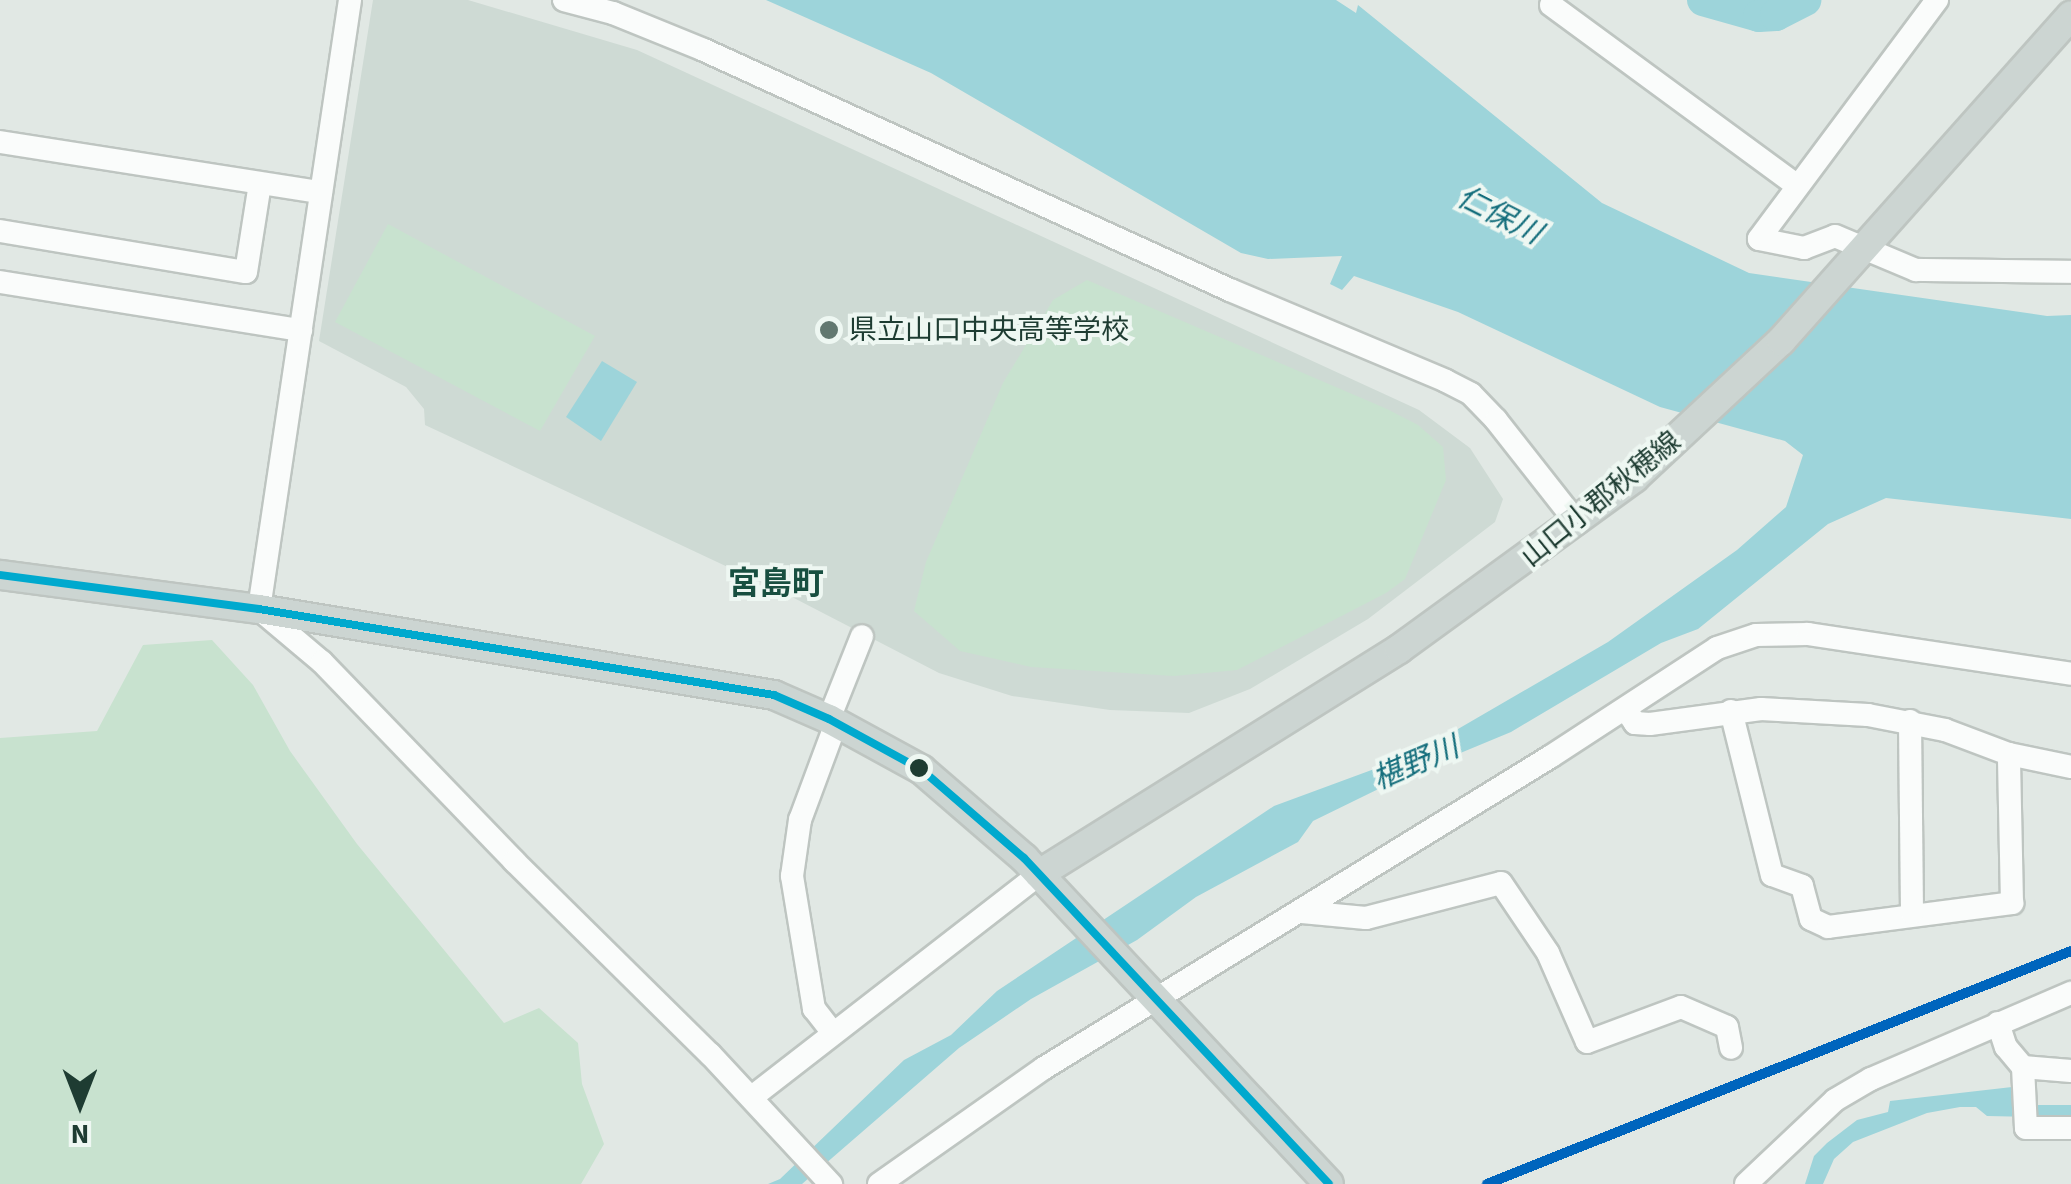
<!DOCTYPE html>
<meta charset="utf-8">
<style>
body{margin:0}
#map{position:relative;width:2071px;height:1184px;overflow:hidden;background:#e1e8e4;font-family:"Source Sans 3","Noto Sans JP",sans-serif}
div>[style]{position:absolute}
.built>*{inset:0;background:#cedad4}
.green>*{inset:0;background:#c8e2cf}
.water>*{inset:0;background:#9dd4da}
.river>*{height:32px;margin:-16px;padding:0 16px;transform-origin:16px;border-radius:16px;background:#9dd4da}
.roads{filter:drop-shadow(2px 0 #bec5c1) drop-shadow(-2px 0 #bec5c1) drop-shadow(0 2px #bec5c1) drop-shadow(0 -2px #bec5c1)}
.minor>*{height:22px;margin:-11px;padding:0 11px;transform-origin:11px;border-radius:11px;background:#fafcfb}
.major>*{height:28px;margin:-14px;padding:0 14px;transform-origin:14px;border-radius:14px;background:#ccd5d2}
.bus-1>*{height:8px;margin:-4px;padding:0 4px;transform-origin:4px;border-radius:4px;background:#00a9ce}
.rail-1>*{height:10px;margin:-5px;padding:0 5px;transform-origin:5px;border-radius:5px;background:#0065bd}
.dots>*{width:28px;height:28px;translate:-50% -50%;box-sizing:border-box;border:5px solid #eef7f2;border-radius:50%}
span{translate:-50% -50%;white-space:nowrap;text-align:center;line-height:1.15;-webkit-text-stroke:8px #eef7f2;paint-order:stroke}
.poi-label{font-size:28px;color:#1e3c32}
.left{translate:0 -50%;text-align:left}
.street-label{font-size:28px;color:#1e3c32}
.water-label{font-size:30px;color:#146e7c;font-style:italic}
.quarter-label{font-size:32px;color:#184f40;font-weight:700}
.north{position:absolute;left:30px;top:1054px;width:100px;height:100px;-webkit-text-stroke:8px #eef7f2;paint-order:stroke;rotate:180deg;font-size:28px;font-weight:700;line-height:40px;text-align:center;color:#1e3c32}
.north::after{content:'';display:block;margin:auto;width:35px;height:45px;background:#1e3c32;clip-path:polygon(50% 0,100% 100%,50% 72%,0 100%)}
</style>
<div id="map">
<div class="built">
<div style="clip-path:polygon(373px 0,468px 0,637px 50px,1419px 410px,1470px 448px,1503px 499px,1495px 522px,1368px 619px,1250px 689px,1189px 713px,1110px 710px,1012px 696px,939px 673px,792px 597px,425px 425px,424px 409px,406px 387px,319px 341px)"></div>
</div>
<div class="green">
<div style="clip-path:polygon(388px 224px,595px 336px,540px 431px,335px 322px)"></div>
<div style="clip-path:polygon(1087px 280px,1387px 409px,1418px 425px,1443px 447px,1446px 480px,1405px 579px,1386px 593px,1237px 670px,1174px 676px,1031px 667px,960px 651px,914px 611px,926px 562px,1003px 383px,1053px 300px)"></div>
<div style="clip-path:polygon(212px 640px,253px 685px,290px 751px,357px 844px,504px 1023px,539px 1008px,578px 1043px,582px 1084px,604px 1144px,581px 1184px,0 1184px,0 738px,97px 731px,143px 645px)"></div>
</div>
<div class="water">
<div style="clip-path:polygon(766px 0,1336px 0,1356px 13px,1358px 5px,1602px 203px,1749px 273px,2047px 316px,2071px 315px,2071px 519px,1886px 498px,1828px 524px,1698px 629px,1661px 643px,1511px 732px,1405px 776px,1313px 821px,1298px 842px,1196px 897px,1137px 940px,1031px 999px,959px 1048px,802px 1184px,768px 1184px,780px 1179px,904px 1060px,951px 1035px,997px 991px,1274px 806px,1415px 754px,1608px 642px,1737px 550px,1786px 507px,1803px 455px,1785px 441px,1660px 407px,1458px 312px,1354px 276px,1342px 290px,1330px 284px,1342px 256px,1268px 259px,1241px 253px,931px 73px)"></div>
<div style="clip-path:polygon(602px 361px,637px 382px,601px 441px,566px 417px)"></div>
<div style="clip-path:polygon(2012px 1087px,2020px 1105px,2071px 1105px,2071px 1118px,1987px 1116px,1976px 1107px,1960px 1107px,1927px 1113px,1853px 1142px,1834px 1159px,1823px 1184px,1805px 1184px,1814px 1156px,1827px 1143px,1857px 1120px,1888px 1112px,1890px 1101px)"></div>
</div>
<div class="river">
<div style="left:1703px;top:0;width:58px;rotate:15.9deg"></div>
<div style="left:1759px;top:16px;width:17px;rotate:-3deg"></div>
<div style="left:1776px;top:15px;width:33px;rotate:-27deg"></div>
</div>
<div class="roads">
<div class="minor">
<div style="left:350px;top:0;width:616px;rotate:98.5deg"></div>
<div style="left:259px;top:609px;width:82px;rotate:40.1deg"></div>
<div style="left:322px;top:662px;width:277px;rotate:46deg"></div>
<div style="left:514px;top:861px;width:275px;rotate:44.6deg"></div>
<div style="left:710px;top:1054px;width:178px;rotate:47.1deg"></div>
<div style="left:564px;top:0;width:51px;rotate:14.9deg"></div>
<div style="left:613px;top:13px;width:98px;rotate:22.1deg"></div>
<div style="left:704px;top:50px;width:578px;rotate:24.53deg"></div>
<div style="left:1230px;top:290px;width:234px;rotate:22.8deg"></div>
<div style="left:1446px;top:381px;width:28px;rotate:27deg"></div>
<div style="left:1471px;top:394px;width:36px;rotate:46deg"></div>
<div style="left:1496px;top:420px;width:131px;rotate:51.8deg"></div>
<div style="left:1937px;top:0;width:298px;rotate:126.7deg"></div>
<div style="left:1759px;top:239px;width:46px;rotate:11.3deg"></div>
<div style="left:1804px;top:248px;width:33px;rotate:-21deg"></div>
<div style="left:1835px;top:236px;width:88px;rotate:22.8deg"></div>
<div style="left:1916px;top:270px;width:155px;rotate:0.7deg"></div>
<div style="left:1551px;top:5px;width:304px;rotate:36.3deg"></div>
<div style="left:0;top:142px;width:325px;rotate:8.9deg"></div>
<div style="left:0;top:231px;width:249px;rotate:9.5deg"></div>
<div style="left:246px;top:272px;width:89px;rotate:-81deg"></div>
<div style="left:0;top:282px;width:305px;rotate:9.1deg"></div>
<div style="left:1626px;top:710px;width:16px;rotate:55deg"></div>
<div style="left:1635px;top:723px;width:15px;rotate:4deg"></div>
<div style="left:1650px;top:724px;width:112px;rotate:-7.7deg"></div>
<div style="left:1761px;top:709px;width:107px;rotate:3.2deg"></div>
<div style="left:1868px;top:715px;width:78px;rotate:11deg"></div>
<div style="left:1945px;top:730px;width:68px;rotate:20.6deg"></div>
<div style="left:2009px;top:754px;width:63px;rotate:11.8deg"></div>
<div style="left:1731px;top:711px;width:169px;rotate:76deg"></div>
<div style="left:1772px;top:875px;width:32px;rotate:20deg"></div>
<div style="left:1802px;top:886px;width:34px;rotate:75deg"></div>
<div style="left:1811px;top:919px;width:19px;rotate:25deg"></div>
<div style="left:1828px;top:927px;width:186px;rotate:-7.4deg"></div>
<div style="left:2012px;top:903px;width:149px;rotate:-91.2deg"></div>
<div style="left:829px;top:719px;width:89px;rotate:-68.3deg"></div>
<div style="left:1910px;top:721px;width:192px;rotate:89.4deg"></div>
<div style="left:1302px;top:912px;width:64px;rotate:5.4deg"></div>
<div style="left:1366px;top:918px;width:139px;rotate:-14.5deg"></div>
<div style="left:1501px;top:883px;width:84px;rotate:56.1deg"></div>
<div style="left:1548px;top:953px;width:97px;rotate:66.3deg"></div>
<div style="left:1587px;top:1042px;width:100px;rotate:-20.4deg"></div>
<div style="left:1681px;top:1007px;width:50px;rotate:23.5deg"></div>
<div style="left:1727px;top:1027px;width:21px;rotate:79deg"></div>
<div style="left:1998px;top:1023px;width:25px;rotate:72deg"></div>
<div style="left:2006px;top:1047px;width:26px;rotate:50deg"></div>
<div style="left:2023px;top:1067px;width:61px;rotate:87.2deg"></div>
<div style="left:2026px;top:1128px;width:45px"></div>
<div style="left:833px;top:1033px;width:31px;rotate:-128deg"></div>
<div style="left:814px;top:1009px;width:135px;rotate:-99.4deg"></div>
<div style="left:792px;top:876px;width:57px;rotate:-81.9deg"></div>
<div style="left:800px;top:820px;width:103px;rotate:-69.6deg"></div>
<div style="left:2023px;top:1067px;width:48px;rotate:4.8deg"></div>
<div style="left:752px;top:1097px;width:363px;rotate:-37.8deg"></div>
<div style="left:879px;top:1184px;width:202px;rotate:-35.1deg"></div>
<div style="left:1044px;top:1068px;width:594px;rotate:-31.58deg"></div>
<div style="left:1550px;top:757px;width:199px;rotate:-33.1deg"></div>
<div style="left:1717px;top:648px;width:41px;rotate:-18.4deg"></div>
<div style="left:1756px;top:635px;width:52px;rotate:-1.1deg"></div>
<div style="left:1808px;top:634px;width:266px;rotate:8.6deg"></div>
<div style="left:1746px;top:1184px;width:122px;rotate:-43.3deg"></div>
<div style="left:1835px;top:1100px;width:42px;rotate:-30.3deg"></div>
<div style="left:1871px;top:1079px;width:218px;rotate:-23.3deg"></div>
</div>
<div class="major">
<div style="left:0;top:575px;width:261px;rotate:7.5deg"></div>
<div style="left:259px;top:609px;width:522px;rotate:9.48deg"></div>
<div style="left:774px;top:695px;width:60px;rotate:23.6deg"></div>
<div style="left:829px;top:719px;width:106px;rotate:28.7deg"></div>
<div style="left:922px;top:770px;width:135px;rotate:40.8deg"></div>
<div style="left:1024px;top:858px;width:446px;rotate:46.9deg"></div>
<div style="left:1039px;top:874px;width:425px;rotate:-32deg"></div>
<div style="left:1399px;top:649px;width:291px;rotate:-36deg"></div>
<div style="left:1634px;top:478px;width:201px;rotate:-43deg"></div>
<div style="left:1781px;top:341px;width:436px;rotate:-48.3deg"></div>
</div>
</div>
<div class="bus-1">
<div style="left:0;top:575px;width:261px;rotate:7.5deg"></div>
<div style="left:259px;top:609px;width:522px;rotate:9.48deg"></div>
<div style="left:774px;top:695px;width:60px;rotate:23.6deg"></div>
<div style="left:829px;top:719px;width:106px;rotate:28.7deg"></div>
<div style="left:922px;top:770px;width:135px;rotate:40.8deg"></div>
<div style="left:1024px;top:858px;width:446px;rotate:46.9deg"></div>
</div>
<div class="rail-1">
<div style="left:1487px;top:1184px;width:629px;rotate:-21.75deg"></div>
</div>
<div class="dots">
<div style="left:829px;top:330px;background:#627870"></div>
<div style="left:919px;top:768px;background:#1e3c32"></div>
</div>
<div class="poi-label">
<span class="left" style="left:849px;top:330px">県立山口中央高等学校</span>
</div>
<div class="street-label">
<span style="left:1601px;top:499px;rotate:-39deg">山口小郡秋穂線</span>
</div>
<div class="water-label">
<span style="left:1499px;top:216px;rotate:27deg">仁保川</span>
<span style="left:1416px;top:764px;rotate:-23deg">椹野川</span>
</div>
<div class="quarter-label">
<span style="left:776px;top:584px">宮島町</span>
</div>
<div class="north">N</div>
</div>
